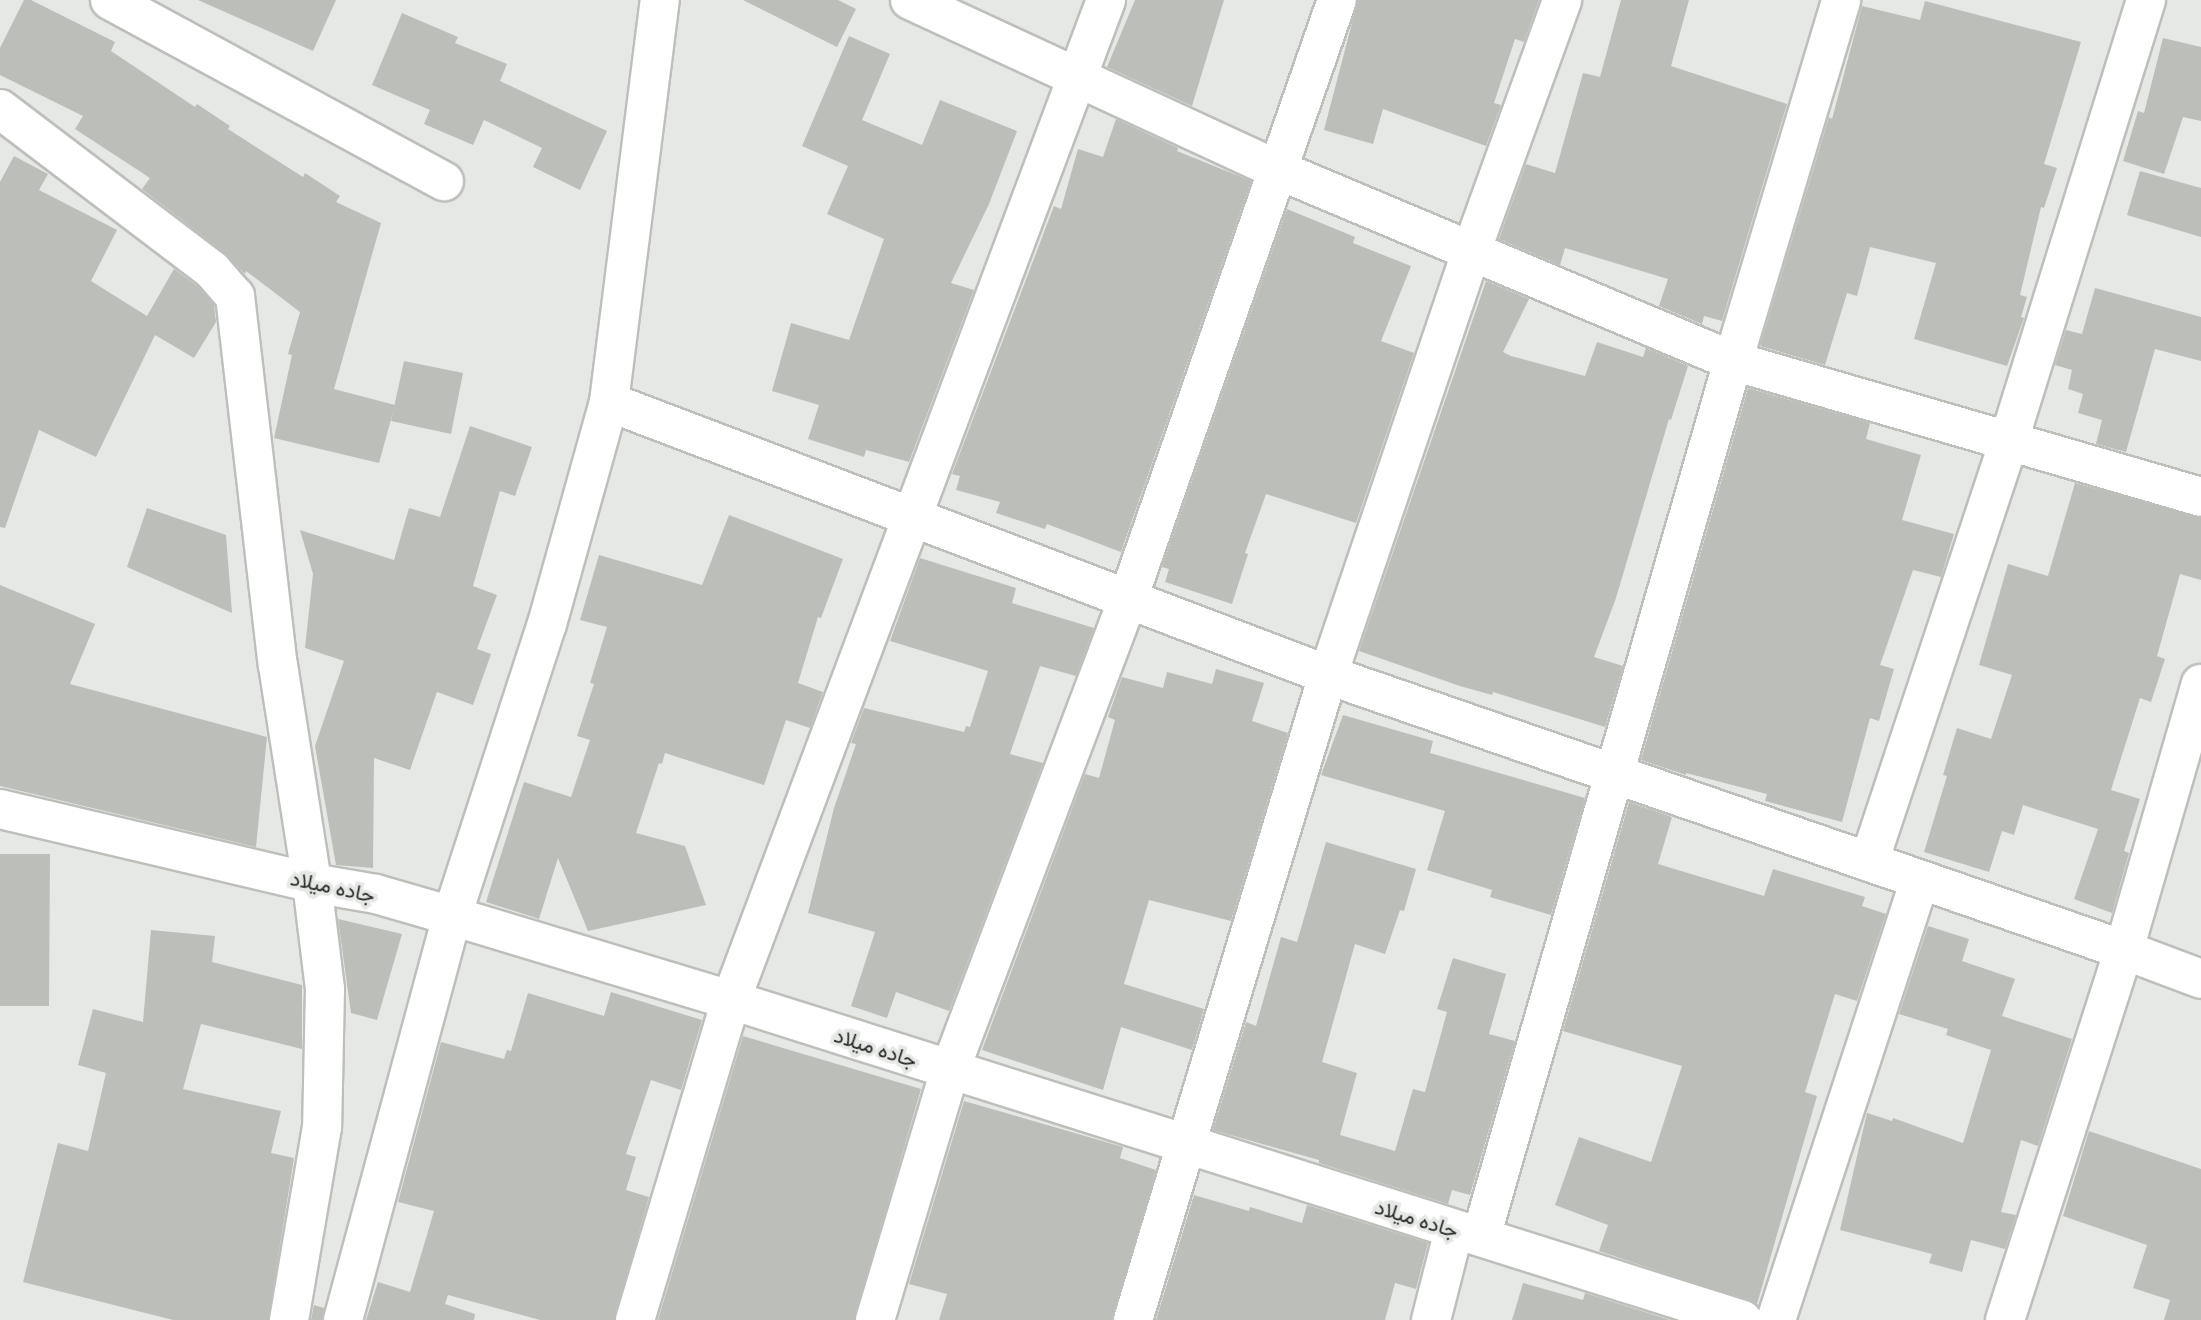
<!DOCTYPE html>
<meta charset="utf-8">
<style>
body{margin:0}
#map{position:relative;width:2201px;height:1320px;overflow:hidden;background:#e6e8e5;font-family:"IBM Plex Serif",Vazirmatn,serif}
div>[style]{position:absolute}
.building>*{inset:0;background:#bcbeba}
.roads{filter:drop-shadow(2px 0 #bdbfbb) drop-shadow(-2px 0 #bdbfbb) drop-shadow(0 2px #bdbfbb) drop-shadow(0 -2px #bdbfbb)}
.minor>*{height:38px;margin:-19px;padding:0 19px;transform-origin:19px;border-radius:19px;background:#fff}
span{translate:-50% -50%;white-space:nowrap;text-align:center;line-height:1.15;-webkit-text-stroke:7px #e6e8e5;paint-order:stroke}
.street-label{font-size:21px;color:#262725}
</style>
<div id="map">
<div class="building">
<div style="clip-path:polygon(24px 0,31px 0,115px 42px,111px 51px,195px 107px,197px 104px,230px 126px,228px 129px,303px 177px,305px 173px,340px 196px,336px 202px,381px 223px,334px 389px,395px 405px,379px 463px,274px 438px,292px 355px,288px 354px,300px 312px,246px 271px,245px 274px,225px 253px,142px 189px,150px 178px,75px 129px,83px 116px,0 75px,0 48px)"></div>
<div style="clip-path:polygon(198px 0,336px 0,313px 51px)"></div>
<div style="clip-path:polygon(743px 0,838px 0,856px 9px,837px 47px)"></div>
<div style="clip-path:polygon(1135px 0,1224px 0,1192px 106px,1107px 67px)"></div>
<div style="clip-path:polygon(1358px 0,1539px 0,1524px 42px,1515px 39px,1494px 103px,1501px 105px,1486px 146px,1383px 109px,1373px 144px,1324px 130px)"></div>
<div style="clip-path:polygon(1621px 0,1689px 0,1671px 66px,1787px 104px,1722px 321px,1704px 316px,1702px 324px,1659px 306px,1668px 279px,1565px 248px,1560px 265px,1499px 239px,1526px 164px,1555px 173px,1583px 73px,1600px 77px)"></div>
<div style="clip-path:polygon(1925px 1px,2081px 42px,2044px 164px,2057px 168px,2044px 208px,2041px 207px,2020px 295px,2027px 297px,2021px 317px,2024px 318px,2007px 366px,1914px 339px,1936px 263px,1870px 247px,1857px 296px,1847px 293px,1825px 365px,1760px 346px,1829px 117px,1832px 119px,1862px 6px,1920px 20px)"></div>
<div style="clip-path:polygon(402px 13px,458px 37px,455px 43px,507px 64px,500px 81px,607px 131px,580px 190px,533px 167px,542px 148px,484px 120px,473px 145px,424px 124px,430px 110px,372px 85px)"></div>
<div style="clip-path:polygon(849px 36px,890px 54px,862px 120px,922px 145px,940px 100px,1017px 131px,989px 204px,951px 283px,974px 290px,909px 462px,866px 450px,864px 457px,808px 439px,819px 405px,772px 391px,791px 323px,849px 340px,884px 239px,827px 214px,848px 166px,802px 146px)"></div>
<div style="clip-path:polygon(2163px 38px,2201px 47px,2201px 121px,2183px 117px,2164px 174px,2123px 161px,2138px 111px,2144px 113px)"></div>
<div style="clip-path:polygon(1116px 119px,1178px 148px,1177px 151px,1251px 181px,1121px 552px,1047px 524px,1045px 529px,996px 513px,1000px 502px,956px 490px,960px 476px,952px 474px,1054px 206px,1061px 209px,1078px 149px,1103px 157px)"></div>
<div style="clip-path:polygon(14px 156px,48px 174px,39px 190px,117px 230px,91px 281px,147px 316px,174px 269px,197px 286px,214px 305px,216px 322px,194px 358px,155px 335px,96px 457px,39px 430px,5px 528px,0 527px,0 182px)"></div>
<div style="clip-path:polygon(2140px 171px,2201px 188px,2201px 237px,2127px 215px)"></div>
<div style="clip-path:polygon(1287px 209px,1355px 237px,1353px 243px,1411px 266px,1381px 341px,1414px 353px,1356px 523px,1266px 494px,1245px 553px,1248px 554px,1232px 604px,1165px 582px,1169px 569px,1162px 567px)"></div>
<div style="clip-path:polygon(1486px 281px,1529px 299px,1503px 352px,1511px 356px,1585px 376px,1597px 342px,1643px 357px,1646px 348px,1688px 366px,1671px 420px,1669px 419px,1616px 598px,1594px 657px,1623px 666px,1605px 727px,1493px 692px,1492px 695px,1460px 686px,1359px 651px)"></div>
<div style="clip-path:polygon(2095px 288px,2201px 317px,2201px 361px,2155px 349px,2126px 452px,2096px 444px,2102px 420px,2078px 413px,2083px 394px,2068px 389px,2072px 370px,2055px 365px,2066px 330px,2082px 334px)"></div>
<div style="clip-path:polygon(404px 361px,463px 373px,451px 434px,391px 421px)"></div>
<div style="clip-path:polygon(1748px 388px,1870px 423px,1866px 439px,1921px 455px,1902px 520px,1954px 534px,1941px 577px,1913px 570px,1880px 665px,1894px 669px,1879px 721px,1870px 718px,1842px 822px,1765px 801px,1767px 794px,1686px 773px,1686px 775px,1641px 760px)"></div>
<div style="clip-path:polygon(470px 426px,532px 447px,515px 496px,500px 491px,473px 586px,497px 595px,477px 649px,491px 654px,473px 705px,437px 692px,410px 770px,374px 758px,373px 868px,336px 865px,315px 746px,344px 661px,305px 648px,313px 574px,300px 530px,394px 560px,409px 508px,440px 517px)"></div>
<div style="clip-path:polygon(2075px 483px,2201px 518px,2201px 580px,2180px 574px,2157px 656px,2165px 659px,2151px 702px,2140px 698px,2111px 790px,2140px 799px,2124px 851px,2129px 853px,2112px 913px,2074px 899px,2098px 829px,2023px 805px,2014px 835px,2002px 831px,1989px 872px,1924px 852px,1947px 776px,1943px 775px,1957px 728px,1991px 739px,2012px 675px,1979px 665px,2008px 564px,2048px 576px)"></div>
<div style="clip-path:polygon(147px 508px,226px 535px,232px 613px,127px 567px)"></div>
<div style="clip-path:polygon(729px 515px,843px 559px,821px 618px,818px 617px,798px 683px,823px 692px,810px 728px,786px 720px,764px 785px,665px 753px,662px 764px,659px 763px,636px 833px,685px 846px,706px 905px,588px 931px,558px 858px,539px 919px,486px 902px,524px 782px,571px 797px,590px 740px,577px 736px,594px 684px,590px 683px,607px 627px,580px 620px,599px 555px,702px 585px)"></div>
<div style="clip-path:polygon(920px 558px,1016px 588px,1012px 603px,1094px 628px,1076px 676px,1040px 666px,1010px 754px,1043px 763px,949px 1011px,896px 992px,887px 1018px,851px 1006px,875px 932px,808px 913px,834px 808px,856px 744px,851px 743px,864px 708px,964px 732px,966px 726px,970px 727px,988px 671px,890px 641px)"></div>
<div style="clip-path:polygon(0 585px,95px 624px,70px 684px,267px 737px,256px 847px,0 786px)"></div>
<div style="clip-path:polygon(1216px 669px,1264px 683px,1252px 721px,1288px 733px,1231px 921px,1149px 900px,1124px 984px,1204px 1009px,1192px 1050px,1121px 1027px,1103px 1090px,982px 1050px,1085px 774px,1099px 778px,1115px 720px,1108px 717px,1122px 677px,1163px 688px,1167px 672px,1212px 684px)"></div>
<div style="clip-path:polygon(1343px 715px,1433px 741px,1430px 753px,1585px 798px,1551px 915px,1490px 897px,1492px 890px,1427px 870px,1445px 811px,1321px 775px)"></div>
<div style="clip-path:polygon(1629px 802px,1672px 817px,1658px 864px,1764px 896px,1773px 869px,1865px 897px,1862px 906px,1886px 914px,1857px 1001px,1835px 994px,1805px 1092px,1817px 1096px,1757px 1304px,1599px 1251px,1608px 1225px,1555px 1205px,1579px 1137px,1651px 1162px,1682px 1066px,1563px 1031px)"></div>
<div style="clip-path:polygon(1326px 842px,1416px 869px,1404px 911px,1400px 910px,1385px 954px,1355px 944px,1322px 1062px,1357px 1073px,1340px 1135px,1395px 1151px,1413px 1089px,1425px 1092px,1447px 1012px,1437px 1009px,1453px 958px,1506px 974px,1489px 1034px,1515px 1041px,1470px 1195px,1452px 1190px,1448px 1204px,1319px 1163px,1319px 1160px,1213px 1130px,1246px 1022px,1256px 1026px,1281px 937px,1297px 942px)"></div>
<div style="clip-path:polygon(0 854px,50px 854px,49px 1006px,0 1006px)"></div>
<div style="clip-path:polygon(338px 919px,402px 934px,377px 1020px,351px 1013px)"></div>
<div style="clip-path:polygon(1928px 926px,1969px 939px,1962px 961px,2015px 979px,2002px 1016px,2072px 1039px,2038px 1146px,2021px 1140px,2001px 1212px,2016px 1215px,2005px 1249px,1971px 1240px,1962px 1272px,1929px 1263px,1932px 1254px,1840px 1230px,1867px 1113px,1892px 1121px,1893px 1118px,1963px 1143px,1991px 1050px,1946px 1035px,1948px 1029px,1899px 1014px)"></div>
<div style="clip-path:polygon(151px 930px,215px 936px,212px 962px,302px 985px,302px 1049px,201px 1024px,183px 1089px,281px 1111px,271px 1153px,294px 1158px,268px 1320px,173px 1320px,23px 1282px,58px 1143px,88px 1151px,106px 1073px,78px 1065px,93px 1009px,143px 1022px)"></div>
<div style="clip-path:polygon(611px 992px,702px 1020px,681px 1090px,651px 1080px,626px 1154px,636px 1157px,626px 1190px,649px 1197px,614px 1320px,540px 1320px,448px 1295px,445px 1304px,475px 1314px,474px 1320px,366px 1320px,378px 1282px,410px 1292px,434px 1211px,398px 1202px,441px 1042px,504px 1059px,507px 1050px,511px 1051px,528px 993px,604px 1016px)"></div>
<div style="clip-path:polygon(743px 1036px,921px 1089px,854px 1320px,658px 1320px)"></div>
<div style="clip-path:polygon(964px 1101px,1123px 1147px,1120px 1158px,1156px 1170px,1112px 1320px,939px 1320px,947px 1294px,909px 1284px)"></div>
<div style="clip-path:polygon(2089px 1131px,2201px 1169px,2201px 1320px,2164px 1320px,2170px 1300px,2133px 1288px,2147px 1245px,2063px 1216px)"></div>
<div style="clip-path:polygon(1194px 1195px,1249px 1211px,1250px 1207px,1302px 1223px,1307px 1205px,1428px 1243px,1416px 1289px,1395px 1283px,1385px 1320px,1156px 1320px)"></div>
<div style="clip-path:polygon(1523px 1283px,1583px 1300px,1585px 1293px,1670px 1320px,1512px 1320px)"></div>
<div style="clip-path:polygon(314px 1305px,324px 1308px,322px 1320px,311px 1320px)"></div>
</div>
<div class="roads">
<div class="minor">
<div style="left:110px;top:0;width:380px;rotate:28.5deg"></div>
<div style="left:910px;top:0;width:403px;rotate:24.8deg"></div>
<div style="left:1276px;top:169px;width:496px;rotate:22.8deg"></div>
<div style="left:1733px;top:361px;width:487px;rotate:16.2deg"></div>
<div style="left:0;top:109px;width:266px;rotate:37.2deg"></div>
<div style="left:212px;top:270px;width:35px;rotate:49deg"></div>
<div style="left:235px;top:296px;width:371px;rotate:83.4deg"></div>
<div style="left:278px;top:665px;width:221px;rotate:81.1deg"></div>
<div style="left:312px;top:883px;width:107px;rotate:83deg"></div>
<div style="left:325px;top:989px;width:138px;rotate:91.2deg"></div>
<div style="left:322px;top:1127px;width:196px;rotate:99.7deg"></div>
<div style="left:609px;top:402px;width:769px;rotate:20.79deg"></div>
<div style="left:1328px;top:675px;width:842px;rotate:19.06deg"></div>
<div style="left:2124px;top:950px;width:82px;rotate:20.6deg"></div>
<div style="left:0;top:809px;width:321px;rotate:13.3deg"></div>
<div style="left:312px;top:883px;width:65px;rotate:9.8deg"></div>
<div style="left:376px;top:894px;width:79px;rotate:16.1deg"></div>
<div style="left:452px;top:916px;width:291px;rotate:16.8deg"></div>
<div style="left:731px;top:1000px;width:1061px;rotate:17.55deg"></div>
<div style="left:1869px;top:862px;width:445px;rotate:-71.6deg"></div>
<div style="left:2009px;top:440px;width:461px;rotate:-72.7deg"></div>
<div style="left:1481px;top:1237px;width:912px;rotate:-73.95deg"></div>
<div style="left:1733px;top:361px;width:377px;rotate:-73.3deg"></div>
<div style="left:343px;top:1320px;width:418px;rotate:-74.9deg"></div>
<div style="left:452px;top:916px;width:307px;rotate:-72deg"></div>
<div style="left:547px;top:624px;width:230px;rotate:-74.4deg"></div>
<div style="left:609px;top:402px;width:405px;rotate:-82.8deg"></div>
<div style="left:635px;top:1320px;width:334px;rotate:-73.3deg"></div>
<div style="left:731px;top:1000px;width:1068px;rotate:-69.44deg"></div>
<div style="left:875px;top:1320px;width:261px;rotate:-73.3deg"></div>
<div style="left:950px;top:1070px;width:504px;rotate:-69.3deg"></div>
<div style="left:1128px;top:599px;width:634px;rotate:-70.77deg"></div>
<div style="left:1133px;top:1320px;width:674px;rotate:-73.18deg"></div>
<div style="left:1328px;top:675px;width:447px;rotate:-71.3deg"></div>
<div style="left:1471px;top:252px;width:268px;rotate:-70.1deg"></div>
<div style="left:1431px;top:1320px;width:93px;rotate:-75.7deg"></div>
<div style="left:1776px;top:1320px;width:463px;rotate:-71.9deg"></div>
<div style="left:2005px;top:1320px;width:389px;rotate:-72.2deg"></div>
<div style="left:2124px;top:950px;width:277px;rotate:-73.9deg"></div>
</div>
</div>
<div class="street-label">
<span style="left:333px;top:886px;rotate:12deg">جاده میلاد</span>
<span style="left:876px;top:1047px;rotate:18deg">جاده میلاد</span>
<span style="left:1417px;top:1218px;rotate:17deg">جاده میلاد</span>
</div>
</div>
